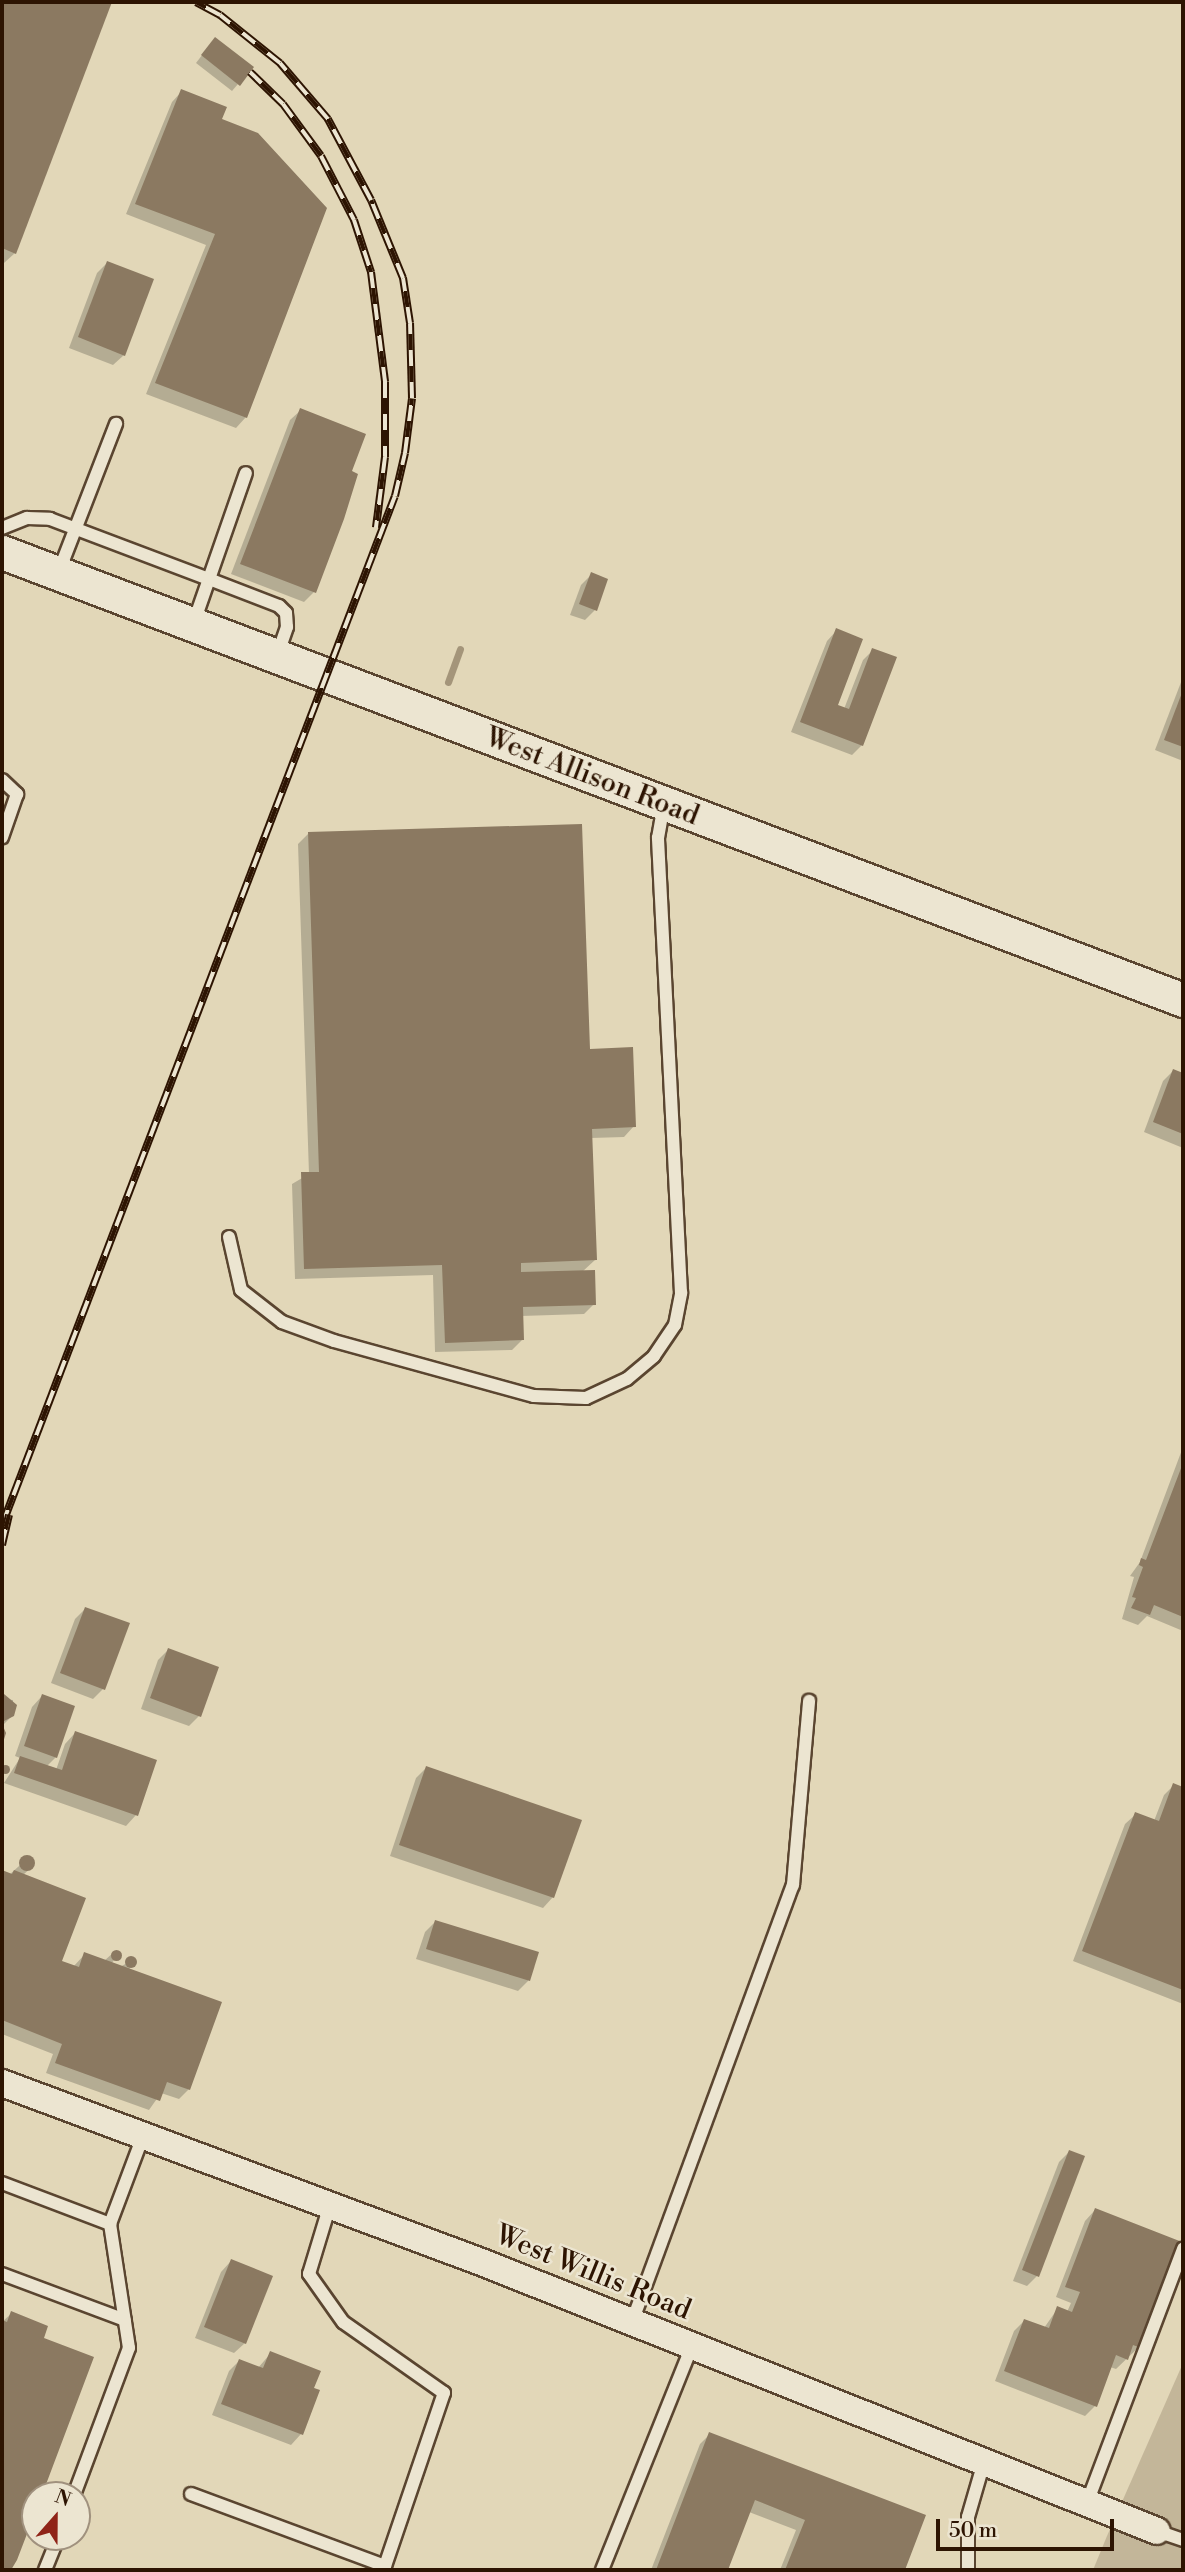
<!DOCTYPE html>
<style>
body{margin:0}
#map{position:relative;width:1185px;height:2572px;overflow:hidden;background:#e2d7b8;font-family:"Libre Bodoni",serif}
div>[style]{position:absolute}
.green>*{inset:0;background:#c3b699}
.shadow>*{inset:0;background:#0003}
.stream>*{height:7px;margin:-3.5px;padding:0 3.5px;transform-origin:3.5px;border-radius:3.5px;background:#a4957a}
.building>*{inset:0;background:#8b7961}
.round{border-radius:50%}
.roads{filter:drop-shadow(2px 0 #5a4530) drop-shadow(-2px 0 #5a4530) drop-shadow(0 2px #5a4530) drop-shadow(0 -2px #5a4530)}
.service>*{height:12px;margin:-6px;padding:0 6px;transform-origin:6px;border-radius:6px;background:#ece5d1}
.minor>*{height:26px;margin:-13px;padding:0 13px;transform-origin:13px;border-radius:13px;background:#ece5d1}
.tertiary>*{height:33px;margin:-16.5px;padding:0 16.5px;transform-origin:16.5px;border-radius:16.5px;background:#ece5d1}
.rail>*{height:8px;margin-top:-4px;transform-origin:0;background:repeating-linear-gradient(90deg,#ece5d1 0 16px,#2d1402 0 32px);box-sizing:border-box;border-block:2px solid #2d1402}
span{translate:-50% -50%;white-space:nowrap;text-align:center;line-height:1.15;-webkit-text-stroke:5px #ece5d1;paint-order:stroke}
.street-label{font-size:28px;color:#2d1402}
.frame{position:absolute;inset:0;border:4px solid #2d1402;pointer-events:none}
.north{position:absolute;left:21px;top:2481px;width:70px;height:70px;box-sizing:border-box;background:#ece5d1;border:2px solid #a0917e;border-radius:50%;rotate:21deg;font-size:19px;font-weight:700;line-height:28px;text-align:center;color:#2d1402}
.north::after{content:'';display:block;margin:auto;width:24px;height:32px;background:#8f2418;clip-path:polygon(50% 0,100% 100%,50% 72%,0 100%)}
.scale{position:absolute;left:936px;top:2519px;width:178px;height:32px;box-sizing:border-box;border:4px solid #2d1402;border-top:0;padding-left:9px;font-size:21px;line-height:24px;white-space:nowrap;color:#2d1402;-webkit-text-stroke:5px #ece5d1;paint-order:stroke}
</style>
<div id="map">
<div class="green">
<div style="clip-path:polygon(1183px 2363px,1183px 2570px,1093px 2570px,1107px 2536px)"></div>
</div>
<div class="shadow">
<div style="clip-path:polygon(2px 2px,110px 2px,15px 253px,4px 263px)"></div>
<div style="clip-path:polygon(209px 46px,238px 84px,232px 91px,196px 63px)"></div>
<div style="clip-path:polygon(182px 91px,220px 120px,246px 417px,236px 428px,146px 394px,206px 245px,126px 214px,172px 102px)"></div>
<div style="clip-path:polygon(107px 263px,124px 355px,113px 365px,69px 348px,97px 273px)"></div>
<div style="clip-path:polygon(301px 410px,350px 472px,314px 592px,304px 602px,231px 574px,290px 420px)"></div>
<div style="clip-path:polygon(591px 575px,595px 610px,585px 620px,570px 615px,581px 585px)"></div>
<div style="clip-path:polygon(837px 630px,835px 706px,844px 709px,863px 660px,873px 650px,862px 745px,852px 755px,791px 732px,827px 641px)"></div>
<div style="clip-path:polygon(1183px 677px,1183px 761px,1155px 750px)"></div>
<div style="clip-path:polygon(308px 834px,588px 1050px,634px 1126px,624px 1137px,591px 1138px,595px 1260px,582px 1272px,594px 1304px,584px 1314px,521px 1316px,522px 1340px,512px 1350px,435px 1352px,433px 1275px,295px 1279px,292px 1184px,309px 1174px,298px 844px)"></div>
<div style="clip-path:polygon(1173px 1071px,1183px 1075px,1183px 1148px,1144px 1132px,1163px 1081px)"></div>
<div style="clip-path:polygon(1183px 1447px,1183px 1631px,1147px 1616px,1138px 1625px,1122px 1619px,1134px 1577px,1130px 1576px,1140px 1562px)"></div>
<div style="clip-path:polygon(85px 1609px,103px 1689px,93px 1699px,51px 1683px,75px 1619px)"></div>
<div style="clip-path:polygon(168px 1650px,199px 1716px,189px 1726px,141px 1709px,158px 1660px)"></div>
<div style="clip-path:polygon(42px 1696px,56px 1757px,46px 1767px,56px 1770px,65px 1744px,75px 1733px,136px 1815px,126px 1826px,4px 1783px,20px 1758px,15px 1756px,32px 1707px)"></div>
<div style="clip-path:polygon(2px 1699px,13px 1700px,13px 1715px,2px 1726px)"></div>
<div style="clip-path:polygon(426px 1768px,553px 1897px,543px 1908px,390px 1856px,416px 1778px)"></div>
<div style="clip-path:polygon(1174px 1785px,1183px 1789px,1183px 2004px,1073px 1961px,1125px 1824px,1136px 1814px,1154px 1821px,1164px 1795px)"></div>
<div style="clip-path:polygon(28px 1858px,33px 1866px,23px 1875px,60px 1962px,73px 1967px,85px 1954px,104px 1961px,114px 1952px,119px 1954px,111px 1964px,120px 1967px,134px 1959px,129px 1970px,189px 2089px,179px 2099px,161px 2093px,149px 2110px,46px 2073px,53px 2054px,2px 2034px,2px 1872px,9px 1875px)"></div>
<div style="clip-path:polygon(435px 1922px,537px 1954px,528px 1981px,518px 1991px,416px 1959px,425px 1932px)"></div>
<div style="clip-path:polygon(1069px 2152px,1037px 2276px,1027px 2286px,1013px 2281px,1059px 2162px)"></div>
<div style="clip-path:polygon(1095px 2210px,1139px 2347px,1116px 2369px,1110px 2367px,1095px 2406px,1085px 2416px,995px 2381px,1014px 2331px,1024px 2321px,1044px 2328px,1058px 2308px,1067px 2312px,1071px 2303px,1056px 2297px,1085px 2221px)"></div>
<div style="clip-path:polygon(231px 2261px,245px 2343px,234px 2353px,195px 2338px,221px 2272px)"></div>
<div style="clip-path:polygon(12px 2313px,42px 2339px,39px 2495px,10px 2570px,2px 2570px,2px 2322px)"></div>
<div style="clip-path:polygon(270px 2354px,318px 2391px,301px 2434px,291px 2445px,212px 2415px,229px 2371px,239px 2361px,258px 2368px)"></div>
<div style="clip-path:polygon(710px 2434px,924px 2516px,903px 2570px,780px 2570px,796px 2530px,749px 2512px,726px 2570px,651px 2570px,700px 2444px)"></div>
</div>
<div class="stream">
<div style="left:448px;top:682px;width:35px;rotate:-70deg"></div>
</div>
<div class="building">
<div style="clip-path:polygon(2px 2px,112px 2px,16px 254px,2px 248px)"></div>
<div style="clip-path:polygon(215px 37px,254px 67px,240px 86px,201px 55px)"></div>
<div style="clip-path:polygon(181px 89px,227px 107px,222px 119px,258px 133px,327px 208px,247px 418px,155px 383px,215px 234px,135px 204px)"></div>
<div style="clip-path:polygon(107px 261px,154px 279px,125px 356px,78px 337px)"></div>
<div style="clip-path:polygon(300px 408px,366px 434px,352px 471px,358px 474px,344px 519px,316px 593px,240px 564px)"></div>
<div style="clip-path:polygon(591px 572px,608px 579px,597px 611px,579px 604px)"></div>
<div style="clip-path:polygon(836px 628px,863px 639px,838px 705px,849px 709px,872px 648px,897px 657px,863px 746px,800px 722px)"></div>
<div style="clip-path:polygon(1183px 690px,1183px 747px,1164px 740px)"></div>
<div style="clip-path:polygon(582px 824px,590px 1049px,633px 1047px,636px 1127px,592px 1129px,597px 1260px,521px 1263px,521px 1272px,595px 1270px,596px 1305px,523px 1307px,524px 1340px,445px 1343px,442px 1265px,304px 1269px,301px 1172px,319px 1172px,308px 832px)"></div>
<div style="clip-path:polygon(1173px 1069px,1183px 1073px,1183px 1134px,1153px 1122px)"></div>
<div style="clip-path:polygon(1183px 1463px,1183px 1617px,1154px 1605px,1150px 1615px,1131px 1608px,1136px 1598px,1132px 1597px,1143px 1567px,1139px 1565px,1141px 1558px,1146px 1560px)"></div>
<div style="clip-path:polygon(85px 1607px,130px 1623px,105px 1690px,60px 1673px)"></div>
<div style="clip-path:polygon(168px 1648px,219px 1667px,201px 1717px,150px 1698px)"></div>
<div style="clip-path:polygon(4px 1694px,17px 1705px,14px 1716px,4px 1721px)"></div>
<div style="clip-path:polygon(42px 1694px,75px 1706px,57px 1758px,24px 1746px)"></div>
<div style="clip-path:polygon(2px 1724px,6px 1733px,2px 1746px)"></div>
<div style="clip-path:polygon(75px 1731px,157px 1760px,138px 1816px,14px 1773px,20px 1756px,62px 1770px)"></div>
<div class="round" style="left:0.5px;top:1764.5px;width:9px;height:9px"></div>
<div style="clip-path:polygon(426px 1766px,582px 1820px,554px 1898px,399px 1845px)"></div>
<div style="clip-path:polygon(1173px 1783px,1183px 1787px,1183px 1990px,1082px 1951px,1135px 1812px,1159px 1821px)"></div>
<div class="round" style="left:19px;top:1855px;width:16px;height:16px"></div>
<div style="clip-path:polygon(2px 1870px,12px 1874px,14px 1870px,86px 1898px,62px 1961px,79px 1967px,84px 1952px,222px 2002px,190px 2090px,167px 2082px,160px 2101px,55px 2063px,62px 2044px,2px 2020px)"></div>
<div style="clip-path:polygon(435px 1920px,539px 1952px,530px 1981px,426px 1949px)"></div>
<div class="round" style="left:110.5px;top:1949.5px;width:11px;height:11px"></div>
<div class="round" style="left:125px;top:1956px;width:12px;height:12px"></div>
<div style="clip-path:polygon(1069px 2150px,1085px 2156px,1039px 2277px,1022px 2270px)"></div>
<div style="clip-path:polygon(1095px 2208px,1182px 2242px,1141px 2348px,1133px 2345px,1128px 2360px,1116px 2355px,1097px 2407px,1004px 2371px,1024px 2319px,1049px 2328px,1057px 2306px,1072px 2312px,1080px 2292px,1065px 2287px)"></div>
<div style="clip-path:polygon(231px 2259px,273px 2276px,246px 2344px,204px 2327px)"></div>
<div style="clip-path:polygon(11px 2311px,48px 2326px,44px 2338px,94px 2357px,42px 2495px,35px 2495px,35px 2513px,17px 2560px,11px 2570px,2px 2570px,2px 2320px,7px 2322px)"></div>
<div style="clip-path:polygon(270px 2351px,321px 2371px,314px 2388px,320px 2390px,303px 2435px,221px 2404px,239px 2359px,263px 2368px)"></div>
<div style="clip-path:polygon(709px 2432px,926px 2515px,905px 2570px,785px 2570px,805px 2520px,755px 2500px,728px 2570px,656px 2570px)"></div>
</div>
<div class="roads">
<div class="service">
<div style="left:2px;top:528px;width:27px;rotate:-22deg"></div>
<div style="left:27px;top:518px;width:23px;rotate:2deg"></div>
<div style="left:50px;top:519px;width:170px;rotate:20.7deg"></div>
<div style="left:209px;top:579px;width:112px;rotate:-70.8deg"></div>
<div style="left:59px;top:571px;width:158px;rotate:-68.8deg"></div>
<div style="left:194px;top:622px;width:46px;rotate:-70.8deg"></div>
<div style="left:209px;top:579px;width:75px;rotate:21.1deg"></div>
<div style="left:279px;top:606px;width:10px;rotate:45deg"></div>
<div style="left:286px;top:613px;width:14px;rotate:86deg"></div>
<div style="left:287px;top:627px;width:31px;rotate:109deg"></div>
<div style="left:2px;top:780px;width:21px;rotate:43deg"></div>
<div style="left:17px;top:794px;width:46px;rotate:109.2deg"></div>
<div style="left:229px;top:1237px;width:54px;rotate:77.2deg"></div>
<div style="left:241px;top:1290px;width:52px;rotate:38deg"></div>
<div style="left:282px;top:1322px;width:55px;rotate:20.1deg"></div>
<div style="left:334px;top:1341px;width:207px;rotate:15.4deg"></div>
<div style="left:534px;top:1396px;width:52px;rotate:2.2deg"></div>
<div style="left:586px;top:1398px;width:45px;rotate:-24.9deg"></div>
<div style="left:627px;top:1379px;width:35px;rotate:-40deg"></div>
<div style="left:654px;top:1356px;width:37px;rotate:-56deg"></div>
<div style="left:675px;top:1325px;width:33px;rotate:-79deg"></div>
<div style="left:681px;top:1293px;width:456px;rotate:-92.9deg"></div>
<div style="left:658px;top:838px;width:35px;rotate:-80deg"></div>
<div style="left:2px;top:2183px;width:116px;rotate:20.8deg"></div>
<div style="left:2px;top:2274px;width:131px;rotate:20.5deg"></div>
<div style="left:632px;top:2322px;width:466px;rotate:-69.8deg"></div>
<div style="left:793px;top:1885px;width:185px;rotate:-85deg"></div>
<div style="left:191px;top:2494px;width:207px;rotate:20.4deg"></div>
<div style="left:385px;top:2566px;width:183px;rotate:-71.2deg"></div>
<div style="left:444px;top:2393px;width:123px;rotate:-144.9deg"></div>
<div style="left:343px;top:2322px;width:59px;rotate:-125.3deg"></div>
<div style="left:309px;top:2274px;width:72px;rotate:-73.1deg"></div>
<div style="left:74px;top:2495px;width:157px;rotate:-69.5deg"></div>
<div style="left:129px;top:2348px;width:125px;rotate:-98.7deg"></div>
<div style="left:110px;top:2224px;width:94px;rotate:-69.4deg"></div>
<div style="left:1087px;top:2503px;width:272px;rotate:-69.3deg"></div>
<div style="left:1157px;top:2531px;width:28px;rotate:19deg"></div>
<div style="left:45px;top:2570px;width:35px;rotate:-68deg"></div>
<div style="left:602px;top:2570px;width:241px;rotate:-68.1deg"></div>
<div style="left:968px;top:2570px;width:53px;rotate:-90deg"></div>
<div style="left:968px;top:2517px;width:57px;rotate:-73.8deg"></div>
</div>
<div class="minor">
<div style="left:2px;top:2083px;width:515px;rotate:20.48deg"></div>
<div style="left:484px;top:2263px;width:724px;rotate:21.71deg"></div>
</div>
<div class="tertiary">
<div style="left:2px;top:552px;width:1263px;rotate:20.77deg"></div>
</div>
</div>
<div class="rail">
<div style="left:250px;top:72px;width:46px;rotate:44.1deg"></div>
<div style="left:283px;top:104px;width:64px;rotate:53.8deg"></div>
<div style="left:321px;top:156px;width:72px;rotate:62.7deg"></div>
<div style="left:354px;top:220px;width:55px;rotate:71.9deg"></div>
<div style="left:371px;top:272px;width:111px;rotate:82.7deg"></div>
<div style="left:385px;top:382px;width:75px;rotate:90deg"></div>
<div style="left:385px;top:457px;width:71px;rotate:97.3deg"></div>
<div style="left:2px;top:1525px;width:1101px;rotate:-69.1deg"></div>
<div style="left:395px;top:496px;width:44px;rotate:-76.9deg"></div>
<div style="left:405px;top:453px;width:55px;rotate:-82.7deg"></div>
<div style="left:412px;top:398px;width:75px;rotate:-91.5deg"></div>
<div style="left:410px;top:323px;width:46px;rotate:-98.8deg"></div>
<div style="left:403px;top:278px;width:84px;rotate:-112.3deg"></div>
<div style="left:371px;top:200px;width:92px;rotate:-118deg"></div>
<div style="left:328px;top:119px;width:74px;rotate:-130.6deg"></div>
<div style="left:280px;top:63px;width:77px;rotate:-141.3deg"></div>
<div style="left:220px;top:15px;width:27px;rotate:-152deg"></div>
<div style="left:2px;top:1545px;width:31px;rotate:-77deg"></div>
</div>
<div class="street-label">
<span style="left:592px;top:777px;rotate:21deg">West Allison Road</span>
<span style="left:593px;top:2273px;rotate:22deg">West Willis Road</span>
</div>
<div class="frame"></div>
<div class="north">N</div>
<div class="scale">50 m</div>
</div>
